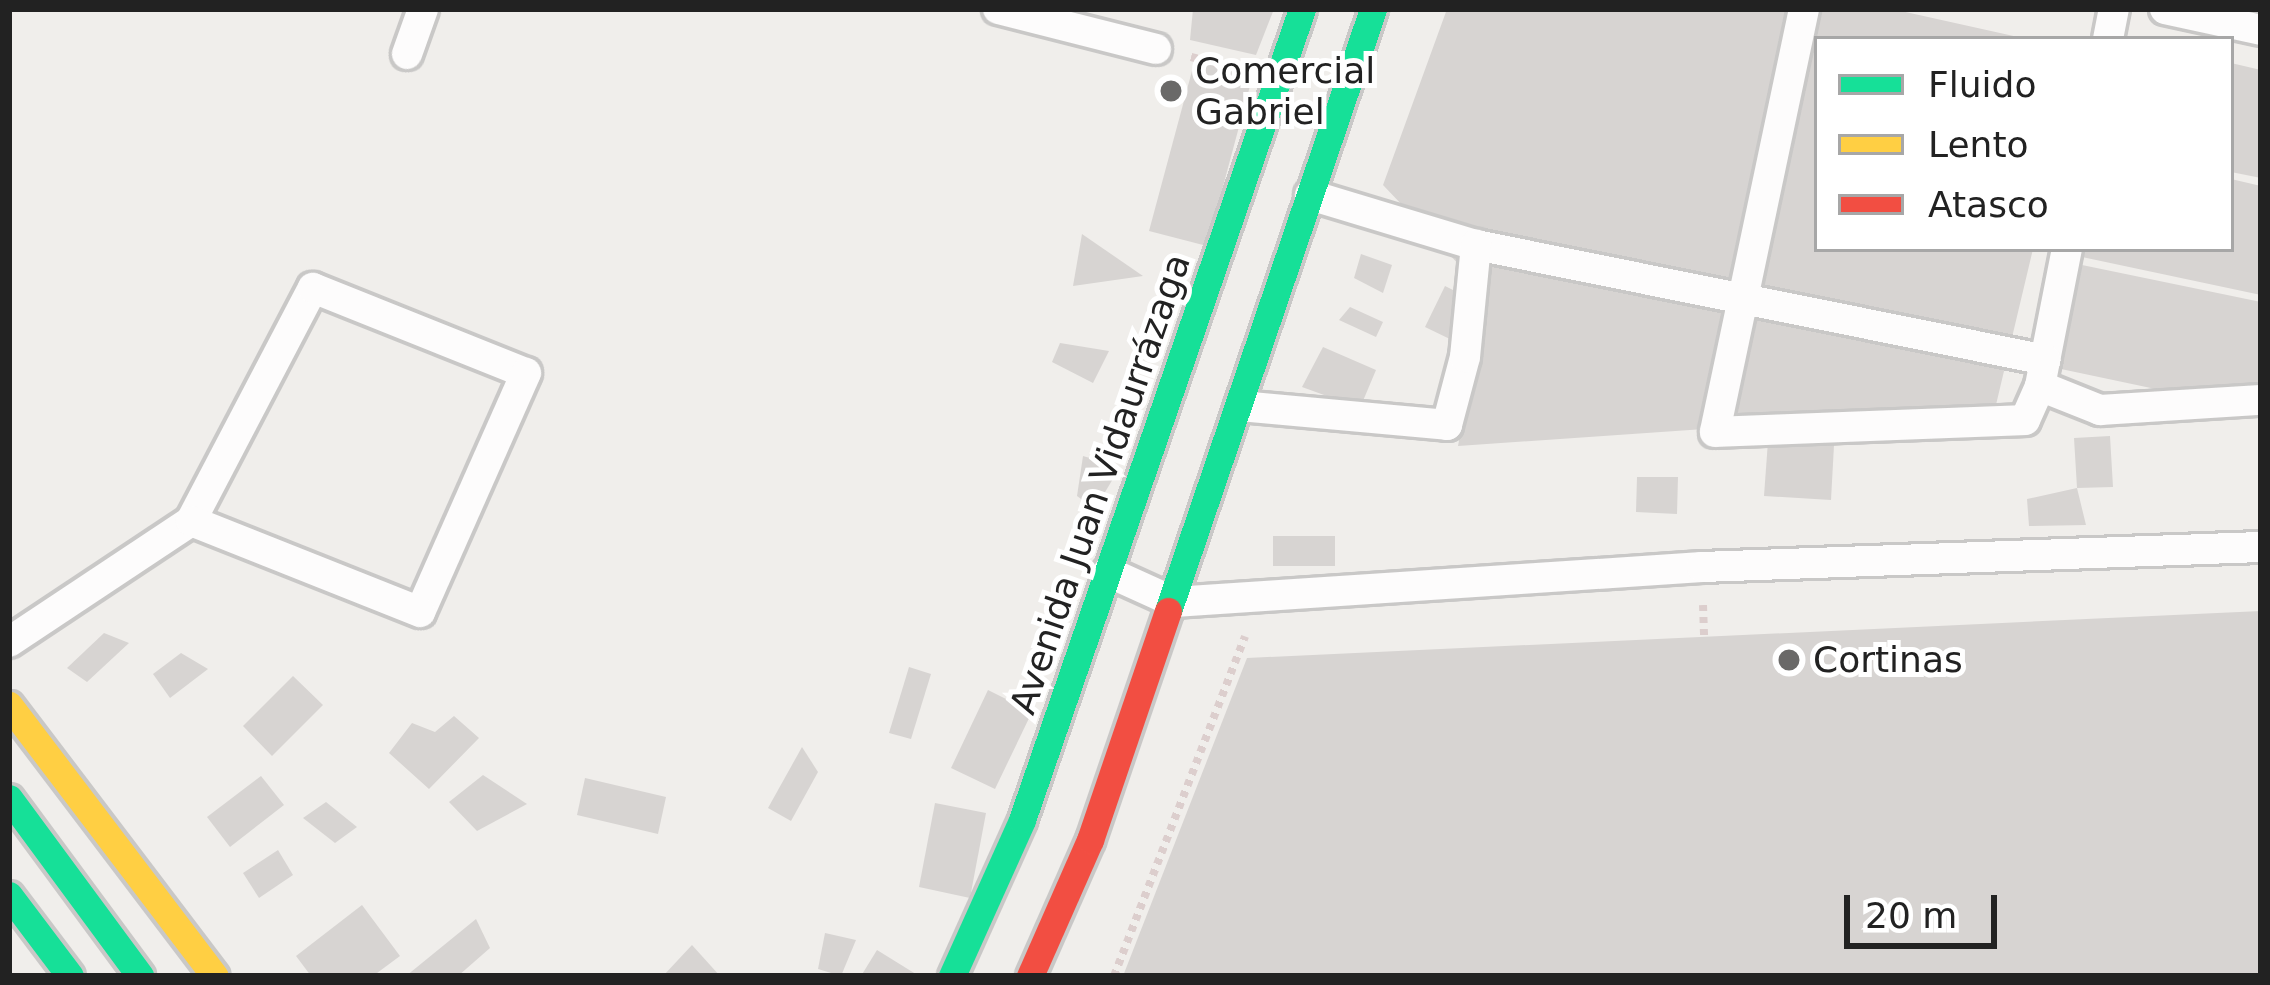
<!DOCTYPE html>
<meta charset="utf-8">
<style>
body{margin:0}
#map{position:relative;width:2270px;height:985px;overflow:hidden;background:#f0eeeb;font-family:"DejaVu Sans",sans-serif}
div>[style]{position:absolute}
.building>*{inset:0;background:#d7d4d2}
.path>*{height:8px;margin-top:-4px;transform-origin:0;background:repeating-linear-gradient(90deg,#dccecd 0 6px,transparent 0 12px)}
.roads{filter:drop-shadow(3px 0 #c9c8c7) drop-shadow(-3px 0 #c9c8c7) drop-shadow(0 3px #c9c8c7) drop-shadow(0 -3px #c9c8c7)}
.lane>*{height:30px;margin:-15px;padding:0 15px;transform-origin:15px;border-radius:15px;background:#fdfcfc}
.fast>*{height:27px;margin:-13.5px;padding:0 13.5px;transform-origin:13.5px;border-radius:13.5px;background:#16e098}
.slow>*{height:27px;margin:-13.5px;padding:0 13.5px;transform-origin:13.5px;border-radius:13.5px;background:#ffcf43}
.jam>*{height:27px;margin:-13.5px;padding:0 13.5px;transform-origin:13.5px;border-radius:13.5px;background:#f24e42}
.dots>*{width:33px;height:33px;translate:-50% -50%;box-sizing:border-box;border:6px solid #fff;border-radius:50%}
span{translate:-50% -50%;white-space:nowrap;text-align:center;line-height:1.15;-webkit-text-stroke:10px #fff;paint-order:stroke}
.poi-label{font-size:36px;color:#222}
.left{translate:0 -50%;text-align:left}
.street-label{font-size:36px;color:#222}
.frame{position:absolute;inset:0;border:12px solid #222;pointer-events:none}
.legend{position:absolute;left:1814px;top:36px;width:420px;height:216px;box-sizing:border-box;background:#fff;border:3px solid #a7a7a7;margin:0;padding:15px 21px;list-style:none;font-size:36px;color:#222}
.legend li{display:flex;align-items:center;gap:24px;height:60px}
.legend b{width:60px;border:3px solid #a7a7a7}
.scale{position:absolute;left:1844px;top:895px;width:153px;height:54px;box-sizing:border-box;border:6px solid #222;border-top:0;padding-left:15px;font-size:36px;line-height:42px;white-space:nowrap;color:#222;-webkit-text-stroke:9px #fff;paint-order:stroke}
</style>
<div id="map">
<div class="building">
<div style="clip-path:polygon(1193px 9px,1274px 9px,1256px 55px,1190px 40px)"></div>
<div style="clip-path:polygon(1447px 9px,1892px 9px,2018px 37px,1817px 39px,1817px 249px,2033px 249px,1995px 409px,1458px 446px,1486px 293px,1383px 185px)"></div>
<div style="clip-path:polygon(1196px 56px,1254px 71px,1207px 246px,1149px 231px)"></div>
<div style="clip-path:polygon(2231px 63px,2261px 70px,2261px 178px,2231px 172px)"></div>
<div style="clip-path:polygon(2231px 179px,2261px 186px,2261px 295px,2082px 257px,2084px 249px,2231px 249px)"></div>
<div style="clip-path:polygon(1082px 234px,1143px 276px,1073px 286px)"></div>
<div style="clip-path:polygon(1361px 254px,1392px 265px,1383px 293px,1354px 278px)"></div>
<div style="clip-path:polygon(2082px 265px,2261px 302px,2261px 392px,2184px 395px,2061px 369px)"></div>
<div style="clip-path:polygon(1445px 286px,1459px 293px,1454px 341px,1425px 327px)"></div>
<div style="clip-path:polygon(1350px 307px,1383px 322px,1376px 337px,1339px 320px)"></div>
<div style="clip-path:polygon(1060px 343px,1109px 351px,1093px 383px,1052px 362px)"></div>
<div style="clip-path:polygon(1323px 347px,1376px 370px,1360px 408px,1302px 387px)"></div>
<div style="clip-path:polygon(2110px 436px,2113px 487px,2077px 488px,2086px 525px,2029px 526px,2027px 499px,2077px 488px,2074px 438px)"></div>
<div style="clip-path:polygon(1768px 441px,1834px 445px,1831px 500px,1764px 496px)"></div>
<div style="clip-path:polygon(1083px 456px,1120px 467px,1095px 509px,1077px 496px)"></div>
<div style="clip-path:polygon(1637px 477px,1678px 477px,1677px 514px,1636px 512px)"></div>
<div style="clip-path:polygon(1273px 536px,1335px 536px,1335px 566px,1273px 566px)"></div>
<div style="clip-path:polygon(2261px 611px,2261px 976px,1123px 976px,1247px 658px)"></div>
<div style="clip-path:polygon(104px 633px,129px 643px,87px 682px,67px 668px)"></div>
<div style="clip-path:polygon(181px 653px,208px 669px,170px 698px,153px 674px)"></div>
<div style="clip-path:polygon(909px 667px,931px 674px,911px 739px,889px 733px)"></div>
<div style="clip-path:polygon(293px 676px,323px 705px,272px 756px,243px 726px)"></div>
<div style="clip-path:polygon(988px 690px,1032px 712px,995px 789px,951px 768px)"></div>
<div style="clip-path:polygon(454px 716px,479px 738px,429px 789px,389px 753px,412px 723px,435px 732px)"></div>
<div style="clip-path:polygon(802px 747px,818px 772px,791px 821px,768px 808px)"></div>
<div style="clip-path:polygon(483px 775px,527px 804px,477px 831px,449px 802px)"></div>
<div style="clip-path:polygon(261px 776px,284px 805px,230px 847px,207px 817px)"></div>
<div style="clip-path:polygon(585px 778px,666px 797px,658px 834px,577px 815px)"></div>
<div style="clip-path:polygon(326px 802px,357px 827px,335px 843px,303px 818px)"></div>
<div style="clip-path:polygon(935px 803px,986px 813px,970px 898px,919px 887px)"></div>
<div style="clip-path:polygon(278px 850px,293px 875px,259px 898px,243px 873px)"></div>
<div style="clip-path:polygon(362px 905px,400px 956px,373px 976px,311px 976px,296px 956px)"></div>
<div style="clip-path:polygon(476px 919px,490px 948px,458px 976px,406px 976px)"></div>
<div style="clip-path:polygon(825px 933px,856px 940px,841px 976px,818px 969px)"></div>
<div style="clip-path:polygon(692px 945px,720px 976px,663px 976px)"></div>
<div style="clip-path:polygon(877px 950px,919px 976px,861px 976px)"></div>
</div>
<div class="path">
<div style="left:1191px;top:57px;width:34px;rotate:14deg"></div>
<div style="left:1703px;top:605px;width:32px;rotate:88deg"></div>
<div style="left:1114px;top:976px;width:364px;rotate:-68.9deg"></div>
</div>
<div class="roads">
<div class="lane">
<div style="left:998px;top:9px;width:163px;rotate:14.2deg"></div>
<div style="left:1804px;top:9px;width:432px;rotate:101.9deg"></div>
<div style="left:1715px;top:432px;width:310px;rotate:-2.2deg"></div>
<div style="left:2025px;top:420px;width:37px;rotate:-66deg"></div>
<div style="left:2040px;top:386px;width:140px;rotate:-78.9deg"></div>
<div style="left:2165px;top:9px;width:98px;rotate:12.3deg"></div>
<div style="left:2108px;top:39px;width:31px;rotate:-79deg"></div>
<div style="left:407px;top:54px;width:48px;rotate:-70.4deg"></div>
<div style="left:1310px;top:195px;width:173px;rotate:16.8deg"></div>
<div style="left:1476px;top:245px;width:581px;rotate:11.41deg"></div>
<div style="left:2040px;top:386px;width:65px;rotate:21.8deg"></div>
<div style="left:2100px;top:410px;width:161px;rotate:-3.6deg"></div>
<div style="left:1240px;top:406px;width:208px;rotate:5.2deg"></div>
<div style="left:1447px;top:425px;width:70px;rotate:-75.2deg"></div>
<div style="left:1465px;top:357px;width:113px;rotate:-84.4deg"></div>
<div style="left:1108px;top:572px;width:72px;rotate:24.4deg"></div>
<div style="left:1174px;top:602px;width:529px;rotate:-3.79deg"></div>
<div style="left:1702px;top:567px;width:559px;rotate:-2.05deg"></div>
<div style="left:9px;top:642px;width:219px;rotate:-33.6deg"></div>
<div style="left:191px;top:521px;width:263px;rotate:-62.4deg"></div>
<div style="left:313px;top:288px;width:229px;rotate:21.8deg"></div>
<div style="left:526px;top:373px;width:261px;rotate:113.9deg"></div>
<div style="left:420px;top:612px;width:246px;rotate:-158.3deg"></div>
</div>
<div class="fast">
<div style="left:1168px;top:611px;width:636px;rotate:-71.19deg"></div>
<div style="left:9px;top:798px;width:221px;rotate:53.6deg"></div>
<div style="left:9px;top:895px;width:101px;rotate:53deg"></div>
<div style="left:952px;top:976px;width:171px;rotate:-65.8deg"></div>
<div style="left:1022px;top:820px;width:858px;rotate:-70.95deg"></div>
</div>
<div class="slow">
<div style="left:9px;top:705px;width:340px;rotate:52.8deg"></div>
</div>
<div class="jam">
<div style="left:1030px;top:976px;width:149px;rotate:-66.2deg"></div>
<div style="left:1090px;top:840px;width:242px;rotate:-71.2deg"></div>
</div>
</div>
<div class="dots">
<div style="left:1171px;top:91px;background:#6a6968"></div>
<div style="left:1789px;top:660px;background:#6a6968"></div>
</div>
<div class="poi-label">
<span class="left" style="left:1195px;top:91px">Comercial<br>Gabriel</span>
<span class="left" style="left:1813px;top:660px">Cortinas</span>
</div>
<div class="street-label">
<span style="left:1100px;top:484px;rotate:-71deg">Avenida Juan Vidaurrázaga</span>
</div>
<div class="frame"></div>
<ul class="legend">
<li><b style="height:15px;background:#16e098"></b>Fluido</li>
<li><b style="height:15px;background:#ffcf43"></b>Lento</li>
<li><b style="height:15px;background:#f24e42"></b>Atasco</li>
</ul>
<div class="scale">20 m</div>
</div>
